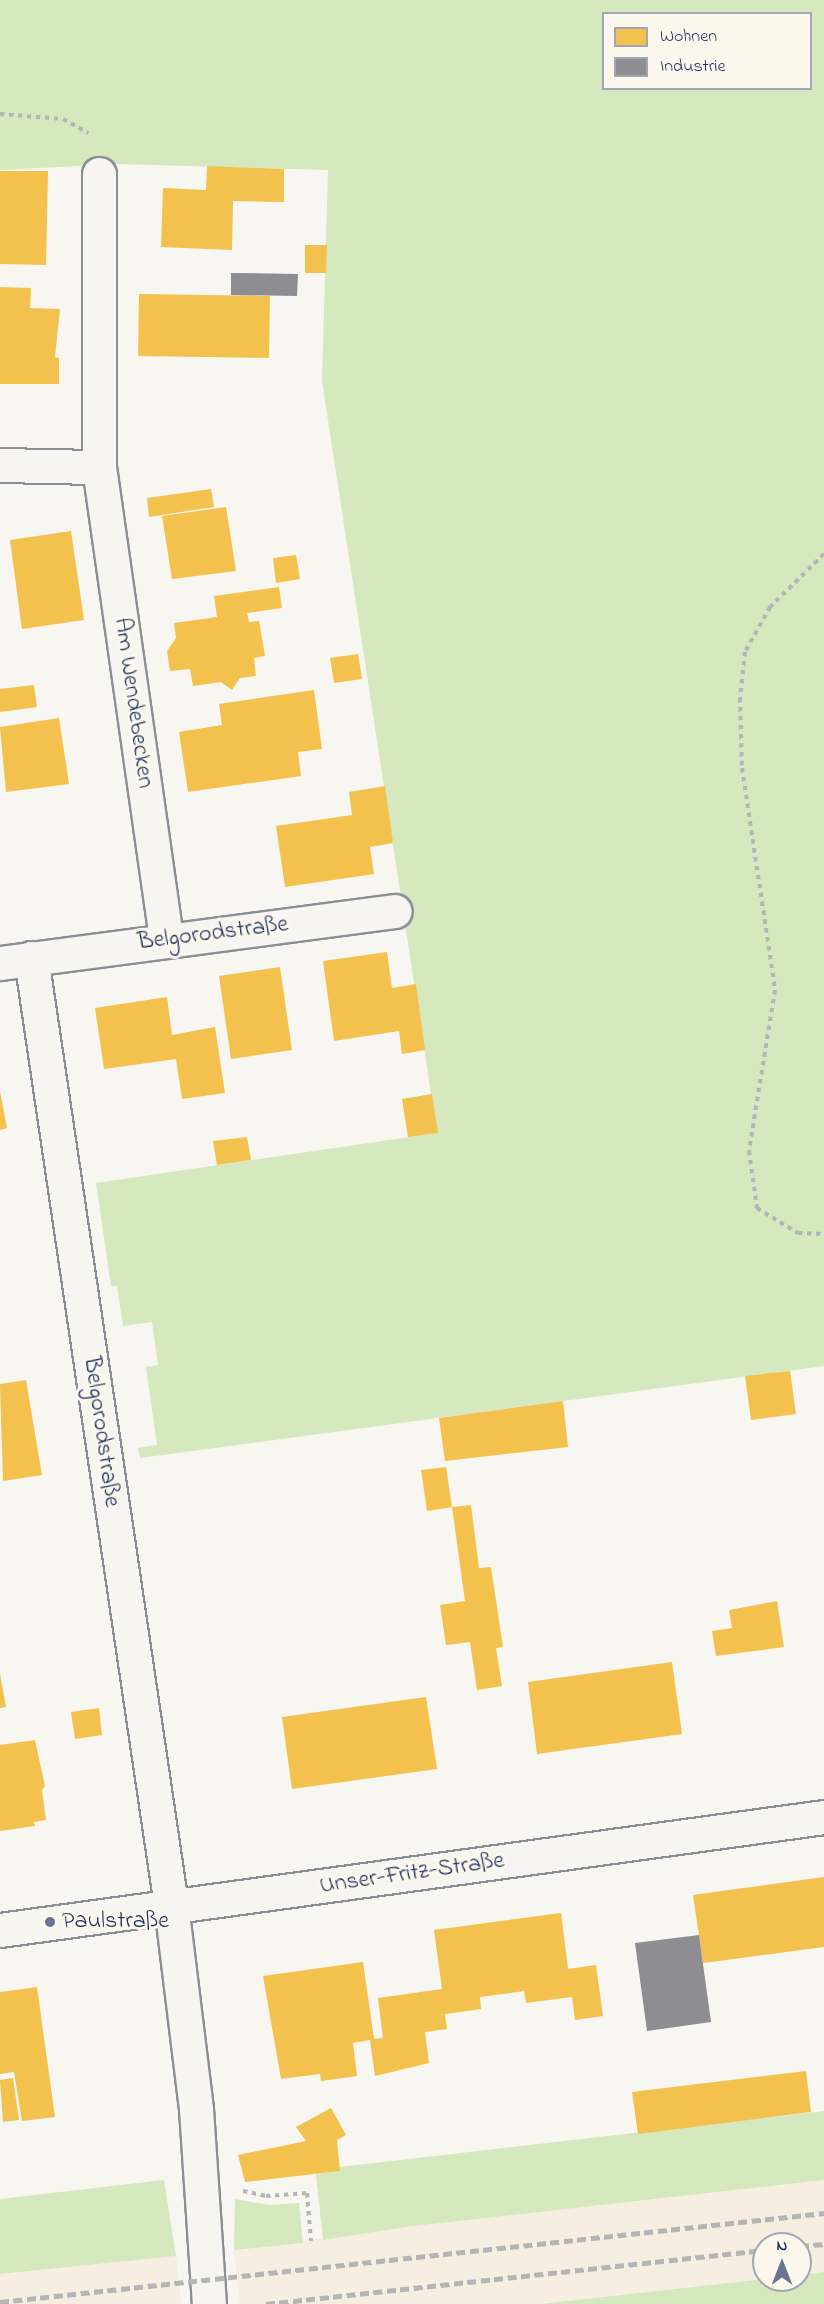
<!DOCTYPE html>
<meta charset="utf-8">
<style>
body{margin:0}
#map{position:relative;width:824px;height:2304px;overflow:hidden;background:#f8f6f0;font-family:"Indie Flower",sans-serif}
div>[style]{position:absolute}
.built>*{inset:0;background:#f6eee0}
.green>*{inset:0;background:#d5e8be}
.homes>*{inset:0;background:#f2c14e}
.industry>*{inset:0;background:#8d8d92}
.path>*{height:4px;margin-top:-2px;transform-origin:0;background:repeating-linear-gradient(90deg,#b3b5b7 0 4.5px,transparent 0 9px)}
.roads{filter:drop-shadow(2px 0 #8b8e94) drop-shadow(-2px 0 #8b8e94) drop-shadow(0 2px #8b8e94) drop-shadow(0 -2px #8b8e94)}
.minor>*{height:33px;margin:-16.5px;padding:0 16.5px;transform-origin:16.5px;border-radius:16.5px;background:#f6f5f1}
.rail>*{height:4.5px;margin-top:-2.25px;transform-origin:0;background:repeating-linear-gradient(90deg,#b3b5b7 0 9px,transparent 0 13.5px)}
.dots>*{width:16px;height:16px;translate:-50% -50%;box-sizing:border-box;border:3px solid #fbf7ec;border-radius:50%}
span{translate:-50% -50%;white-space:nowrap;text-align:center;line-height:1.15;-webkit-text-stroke:6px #fbf7ec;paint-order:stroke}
.street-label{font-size:24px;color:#1b2f5e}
.poi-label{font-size:24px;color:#1b2f5e}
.left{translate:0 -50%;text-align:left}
.legend{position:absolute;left:602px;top:12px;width:210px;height:78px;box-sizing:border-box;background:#fbf7ec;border:2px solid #a1a7b3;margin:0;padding:8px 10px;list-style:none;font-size:18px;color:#1b2f5e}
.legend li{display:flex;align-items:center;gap:12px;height:30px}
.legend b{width:30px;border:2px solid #a1a7b3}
.north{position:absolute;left:752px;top:2232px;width:60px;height:60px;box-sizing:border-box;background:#fbf7ec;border:2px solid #a1a7b3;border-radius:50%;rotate:0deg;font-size:16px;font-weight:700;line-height:24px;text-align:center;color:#1b2f5e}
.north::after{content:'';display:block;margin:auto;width:21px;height:27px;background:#687591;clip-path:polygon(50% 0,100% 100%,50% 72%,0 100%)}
</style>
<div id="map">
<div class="built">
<div style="clip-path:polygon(824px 2180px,824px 2272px,800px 2275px,800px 2244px,764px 2244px,764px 2279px,541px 2304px,240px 2304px,234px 2250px,405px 2227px)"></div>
<div style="clip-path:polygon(176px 2256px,181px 2304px,0 2304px,0 2274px)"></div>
</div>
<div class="green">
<div style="clip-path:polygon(evenodd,0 0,824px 0,824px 1366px,140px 1458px,138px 1448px,157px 1445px,146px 1367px,158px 1365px,152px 1322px,123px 1326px,117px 1286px,111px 1286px,96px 1183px,437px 1133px,322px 381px,328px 170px,118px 164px,0 170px,0 0,604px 14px,810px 14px,810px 88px,604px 88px,604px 14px)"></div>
<div style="clip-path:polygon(824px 2111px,824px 2180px,405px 2227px,323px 2240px,316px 2174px,340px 2171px,340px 2167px)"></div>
<div style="clip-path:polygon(164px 2180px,176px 2256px,0 2274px,0 2199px)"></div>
<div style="clip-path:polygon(235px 2199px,269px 2205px,299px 2203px,303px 2243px,234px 2250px)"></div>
<div style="clip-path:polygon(824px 2272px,824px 2304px,541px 2304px,764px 2279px,800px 2280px,800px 2275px)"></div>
</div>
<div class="homes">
<div style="clip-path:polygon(207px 166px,284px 169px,284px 202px,233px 201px,232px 250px,161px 247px,163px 188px,206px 190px)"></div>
<div style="clip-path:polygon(0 171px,48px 171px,46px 265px,0 264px)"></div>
<div style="clip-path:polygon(305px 245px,327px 245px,326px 273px,305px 273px)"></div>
<div style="clip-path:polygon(0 287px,31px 288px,30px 308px,60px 309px,55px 357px,59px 358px,59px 384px,0 384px)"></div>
<div style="clip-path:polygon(139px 294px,270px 296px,269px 358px,138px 356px)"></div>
<div style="clip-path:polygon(211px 489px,214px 507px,149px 517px,147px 498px)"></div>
<div style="clip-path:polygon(226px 507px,236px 571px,172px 579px,162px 516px)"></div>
<div style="clip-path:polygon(71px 531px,84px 620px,22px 629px,10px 540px)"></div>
<div style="clip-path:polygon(296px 555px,300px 579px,276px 583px,273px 558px)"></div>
<div style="clip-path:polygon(279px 587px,282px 608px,247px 613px,249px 622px,259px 621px,265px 656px,254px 658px,256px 676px,240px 678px,232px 690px,221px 682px,193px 686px,190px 669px,170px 671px,167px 651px,176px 638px,174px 623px,217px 617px,214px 596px)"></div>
<div style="clip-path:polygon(358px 654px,362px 679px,334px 683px,330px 658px)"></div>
<div style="clip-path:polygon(34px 685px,37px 707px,0 712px,0 689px)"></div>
<div style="clip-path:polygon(314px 690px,322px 749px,298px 752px,301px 776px,188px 792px,179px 732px,222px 725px,219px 704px)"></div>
<div style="clip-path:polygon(59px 718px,69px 784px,6px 792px,0 727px)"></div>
<div style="clip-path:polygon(385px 786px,393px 843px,370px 847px,374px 874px,285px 887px,276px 826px,352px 815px,349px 792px)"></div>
<div style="clip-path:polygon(387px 952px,392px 988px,416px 984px,425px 1050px,402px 1054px,399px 1031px,334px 1041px,323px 961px)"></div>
<div style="clip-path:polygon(280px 967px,292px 1050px,231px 1059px,219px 976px)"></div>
<div style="clip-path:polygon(167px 997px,172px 1035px,215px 1027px,225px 1093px,182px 1099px,176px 1059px,104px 1069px,95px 1008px)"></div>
<div style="clip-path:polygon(0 1091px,7px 1128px,0 1130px)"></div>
<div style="clip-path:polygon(432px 1094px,438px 1133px,408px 1137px,402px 1099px)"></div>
<div style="clip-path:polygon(247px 1137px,251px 1160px,217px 1165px,213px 1141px)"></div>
<div style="clip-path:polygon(790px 1371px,796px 1414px,751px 1420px,745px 1376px)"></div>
<div style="clip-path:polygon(26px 1380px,42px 1475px,3px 1481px,0 1384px)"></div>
<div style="clip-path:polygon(563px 1401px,568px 1447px,445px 1461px,439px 1418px)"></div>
<div style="clip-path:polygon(446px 1467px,452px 1507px,471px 1505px,479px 1568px,491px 1567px,503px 1647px,496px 1648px,502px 1686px,477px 1690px,470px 1642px,446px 1645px,440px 1605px,465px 1601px,452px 1507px,427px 1511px,421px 1470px)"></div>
<div style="clip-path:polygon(777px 1601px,784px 1647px,716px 1656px,712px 1631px,732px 1628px,729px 1610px)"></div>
<div style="clip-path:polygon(672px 1662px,682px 1734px,537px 1754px,528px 1682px)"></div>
<div style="clip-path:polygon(0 1674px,6px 1707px,0 1708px)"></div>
<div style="clip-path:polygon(426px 1697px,437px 1769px,292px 1789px,282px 1717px)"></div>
<div style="clip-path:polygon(99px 1708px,102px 1735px,75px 1739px,71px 1712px)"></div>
<div style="clip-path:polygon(35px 1740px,45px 1786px,42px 1790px,46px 1820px,34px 1822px,35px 1826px,0 1831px,0 1745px)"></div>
<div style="clip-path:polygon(824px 1877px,824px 1947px,703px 1963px,693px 1895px)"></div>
<div style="clip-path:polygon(561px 1913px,568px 1969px,596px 1965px,603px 2016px,575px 2020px,572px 1997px,526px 2003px,524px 1991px,480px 1997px,481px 2009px,445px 2014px,447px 2029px,425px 2032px,429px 2063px,375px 2076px,370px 2040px,353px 2043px,357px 2076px,321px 2081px,320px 2074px,281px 2079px,263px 1976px,363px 1962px,374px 2039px,383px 2038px,378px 1998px,442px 1989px,434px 1930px)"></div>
<div style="clip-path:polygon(37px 1987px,55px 2117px,22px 2121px,14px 2072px,0 2074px,0 1992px)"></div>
<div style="clip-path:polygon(806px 2071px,811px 2112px,638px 2134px,632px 2092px)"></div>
<div style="clip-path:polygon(13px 2078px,19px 2120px,3px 2122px,0 2080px)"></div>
<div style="clip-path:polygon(331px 2108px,346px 2135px,337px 2140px,340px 2171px,245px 2182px,238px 2155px,306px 2141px,296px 2127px)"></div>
</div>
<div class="industry">
<div style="clip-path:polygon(231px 273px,298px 274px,297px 296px,231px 295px)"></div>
<div style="clip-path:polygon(699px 1935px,711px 2022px,647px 2031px,635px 1943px)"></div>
</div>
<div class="path">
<div style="left:0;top:114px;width:63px;rotate:4.5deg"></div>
<div style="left:63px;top:119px;width:29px;rotate:29deg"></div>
<div style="left:824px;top:554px;width:76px;rotate:135.5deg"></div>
<div style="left:770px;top:607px;width:51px;rotate:119.1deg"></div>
<div style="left:745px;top:652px;width:46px;rotate:96.2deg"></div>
<div style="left:740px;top:698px;width:70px;rotate:88.4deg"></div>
<div style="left:742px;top:768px;width:224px;rotate:81.5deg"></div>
<div style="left:775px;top:990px;width:163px;rotate:99.2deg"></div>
<div style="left:749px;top:1151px;width:58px;rotate:82deg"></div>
<div style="left:757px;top:1208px;width:48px;rotate:31.4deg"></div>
<div style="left:798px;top:1233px;width:26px;rotate:2deg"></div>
<div style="left:243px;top:2191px;width:24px;rotate:12deg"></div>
<div style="left:266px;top:2196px;width:41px;rotate:-4.2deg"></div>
<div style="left:307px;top:2193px;width:48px;rotate:85.2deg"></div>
</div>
<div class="roads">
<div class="minor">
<div style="left:99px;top:174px;width:293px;rotate:90deg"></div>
<div style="left:99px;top:467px;width:478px;rotate:81.9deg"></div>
<div style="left:0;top:465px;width:99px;rotate:1.2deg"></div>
<div style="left:31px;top:958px;width:957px;rotate:81.59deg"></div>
<div style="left:171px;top:1905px;width:206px;rotate:83deg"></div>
<div style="left:196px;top:2109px;width:195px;rotate:86.2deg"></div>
<div style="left:0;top:963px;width:398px;rotate:-7.5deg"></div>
<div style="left:0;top:1930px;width:832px;rotate:-7.81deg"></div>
</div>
</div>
<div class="rail">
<div style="left:800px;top:2246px;width:24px;rotate:-5deg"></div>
<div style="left:0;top:2302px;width:829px;rotate:-6.16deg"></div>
<div style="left:266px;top:2304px;width:501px;rotate:-6.19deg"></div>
</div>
<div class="dots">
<div style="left:50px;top:1922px;background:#687591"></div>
</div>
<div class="street-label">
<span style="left:133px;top:703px;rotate:82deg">Am Wendebecken</span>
<span style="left:213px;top:934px;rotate:-7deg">Belgorodstraße</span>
<span style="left:101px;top:1432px;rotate:82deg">Belgorodstraße</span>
<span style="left:412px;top:1874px;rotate:-8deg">Unser-Fritz-Straße</span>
</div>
<div class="poi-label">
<span class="left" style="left:62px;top:1922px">Paulstraße</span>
</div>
<ul class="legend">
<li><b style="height:16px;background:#f2c14e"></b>Wohnen</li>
<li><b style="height:16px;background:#8d8d92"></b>Industrie</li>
</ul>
<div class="north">N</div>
</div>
